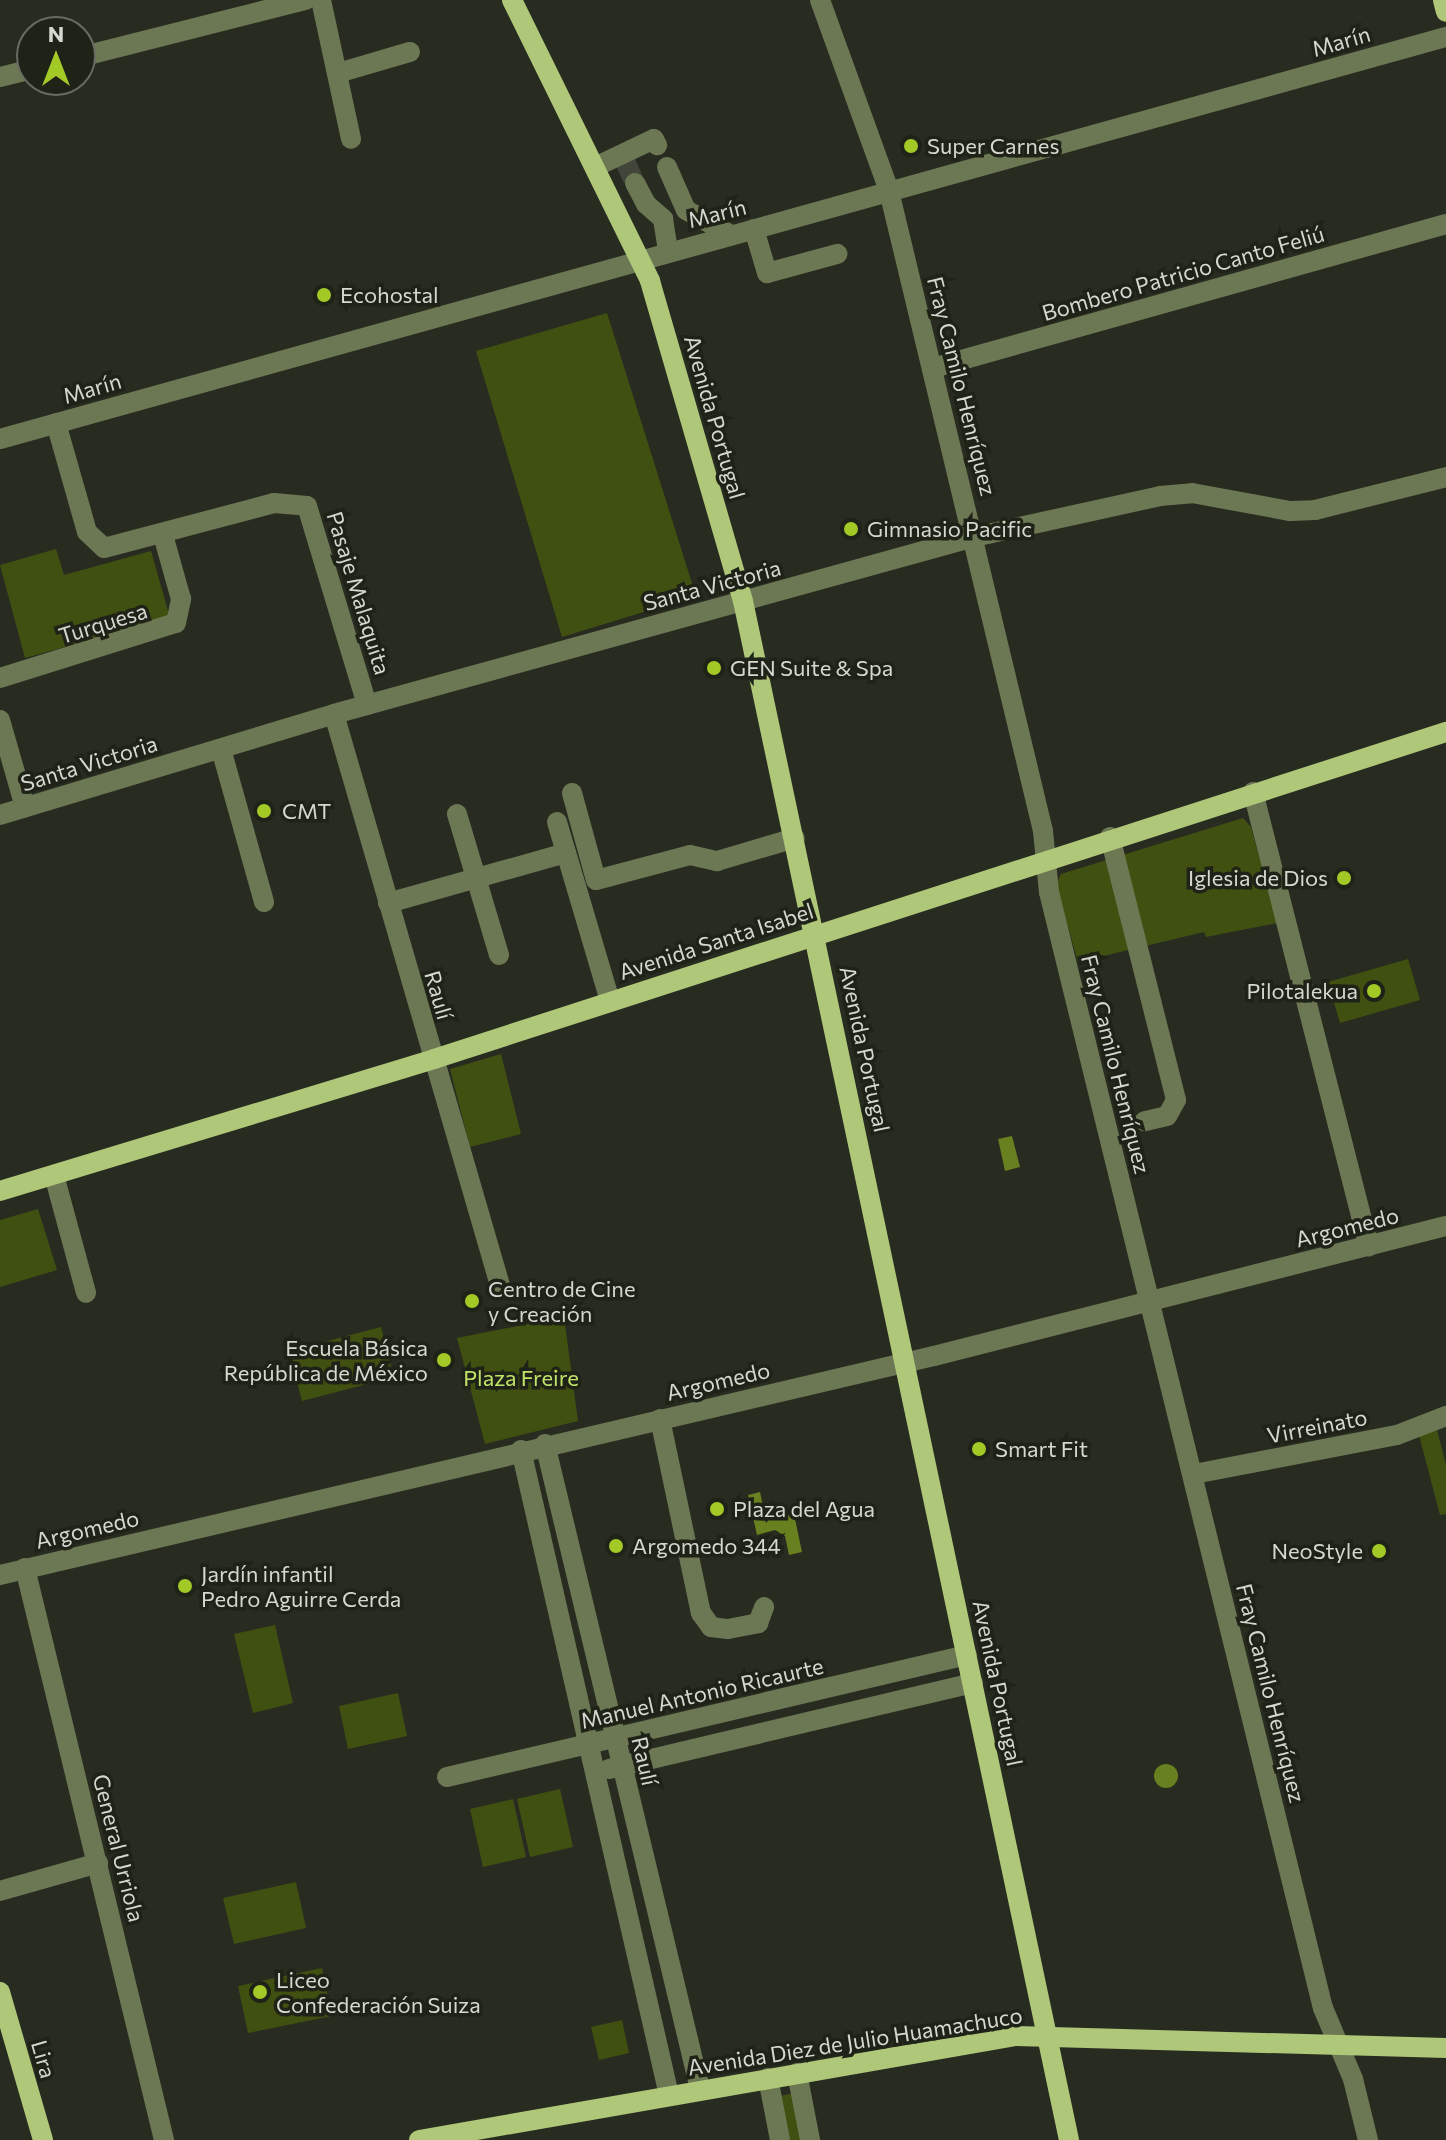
<!DOCTYPE html>
<meta charset="utf-8">
<style>
body{margin:0}
#map{position:relative;width:1446px;height:2140px;overflow:hidden;background:#282c20;font-family:Commissioner,sans-serif}
div>[style]{position:absolute}
.green>*{inset:0;background:#405011}
.water>*{inset:0;background:#68801f}
.round{border-radius:50%}
.minor-tunnel>*{height:20px;margin-top:-10px;transform-origin:0;background:repeating-linear-gradient(90deg,#42463a 0 20px,transparent 0 30px)}
.minor>*{height:20px;margin:-10px;padding:0 10px;transform-origin:10px;border-radius:10px;background:#6c7854}
.major>*{height:20px;margin:-10px;padding:0 10px;transform-origin:10px;border-radius:10px;background:#afc779}
.dots>*{width:22px;height:22px;translate:-50% -50%;box-sizing:border-box;border:4px solid #1e2217;border-radius:50%}
span{translate:-50% -50%;white-space:nowrap;text-align:center;line-height:1.15;-webkit-text-stroke:7px #1e2217;paint-order:stroke}
.street-label{font-size:22px;color:#d5d8d0}
.poi-label{font-size:22px;color:#d5d8d0}
.left{translate:0 -50%;text-align:left}
.right{translate:-100% -50%;text-align:right}
.park-label{font-size:22px;color:#c1e369}
.north{position:absolute;left:16px;top:16px;width:80px;height:80px;box-sizing:border-box;background:#1e2217;border:2px solid #676b61;border-radius:50%;rotate:0deg;font-size:22px;font-weight:700;line-height:32px;text-align:center;color:#d5d8d0}
.north::after{content:'';display:block;margin:auto;width:28px;height:36px;background:#a3c927;clip-path:polygon(50% 0,100% 100%,50% 72%,0 100%)}
</style>
<div id="map">
<div class="green">
<div style="clip-path:polygon(607px 313px,696px 596px,562px 637px,476px 351px)"></div>
<div style="clip-path:polygon(56px 549px,64px 575px,151px 551px,170px 618px,25px 658px,0 565px)"></div>
<div style="clip-path:polygon(1243px 818px,1251px 827px,1277px 923px,1206px 937px,1204px 932px,1078px 962px,1056px 885px,1061px 874px)"></div>
<div style="clip-path:polygon(1408px 959px,1420px 1000px,1340px 1023px,1328px 982px)"></div>
<div style="clip-path:polygon(501px 1054px,521px 1134px,470px 1147px,450px 1069px)"></div>
<div style="clip-path:polygon(38px 1209px,57px 1270px,0 1287px,0 1220px)"></div>
<div style="clip-path:polygon(564px 1317px,578px 1421px,485px 1444px,457px 1338px)"></div>
<div style="clip-path:polygon(381px 1327px,394px 1377px,302px 1401px,289px 1351px)"></div>
<div style="clip-path:polygon(1437px 1430px,1446px 1465px,1446px 1514px,1440px 1515px,1419px 1435px)"></div>
<div style="clip-path:polygon(275px 1625px,293px 1703px,253px 1713px,234px 1634px)"></div>
<div style="clip-path:polygon(398px 1693px,407px 1736px,348px 1749px,339px 1706px)"></div>
<div style="clip-path:polygon(560px 1789px,573px 1847px,530px 1857px,517px 1799px)"></div>
<div style="clip-path:polygon(513px 1799px,526px 1857px,483px 1867px,470px 1809px)"></div>
<div style="clip-path:polygon(296px 1882px,306px 1928px,234px 1944px,223px 1898px)"></div>
<div style="clip-path:polygon(322px 1968px,332px 2016px,248px 2033px,238px 1986px)"></div>
<div style="clip-path:polygon(622px 2020px,629px 2053px,599px 2060px,591px 2027px)"></div>
<div style="clip-path:polygon(790px 2094px,794px 2096px,803px 2140px,785px 2140px,780px 2096px)"></div>
</div>
<div class="water">
<div style="clip-path:polygon(1012px 1136px,1020px 1167px,1005px 1171px,998px 1139px)"></div>
<div style="clip-path:polygon(760px 1492px,766px 1520px,794px 1514px,802px 1552px,789px 1555px,785px 1536px,775px 1530px,757px 1535px,748px 1495px)"></div>
<div class="round" style="left:1154px;top:1764px;width:24px;height:24px"></div>
</div>
<div class="minor-tunnel">
<div style="left:625px;top:161px;width:24px;rotate:66deg"></div>
</div>
<div class="minor">
<div style="left:321px;top:0;width:142px;rotate:77.8deg"></div>
<div style="left:820px;top:0;width:203px;rotate:70.1deg"></div>
<div style="left:889px;top:191px;width:658px;rotate:76.47deg"></div>
<div style="left:1043px;top:831px;width:61px;rotate:84.4deg"></div>
<div style="left:1049px;top:892px;width:1149px;rotate:76.21deg"></div>
<div style="left:1323px;top:2008px;width:77px;rotate:67.1deg"></div>
<div style="left:1353px;top:2079px;width:63px;rotate:76.2deg"></div>
<div style="left:80px;top:57px;width:233px;rotate:-14.2deg"></div>
<div style="left:338px;top:73px;width:75px;rotate:-16.3deg"></div>
<div style="left:0;top:77px;width:33px;rotate:-14deg"></div>
<div style="left:595px;top:167px;width:65px;rotate:-25.4deg"></div>
<div style="left:654px;top:139px;width:7px;rotate:63deg"></div>
<div style="left:667px;top:167px;width:47px;rotate:66.2deg"></div>
<div style="left:686px;top:210px;width:51px;rotate:29.1deg"></div>
<div style="left:635px;top:183px;width:24px;rotate:62deg"></div>
<div style="left:646px;top:204px;width:23px;rotate:41deg"></div>
<div style="left:663px;top:219px;width:31px;rotate:81deg"></div>
<div style="left:754px;top:229px;width:46px;rotate:73.5deg"></div>
<div style="left:767px;top:273px;width:73px;rotate:-15.2deg"></div>
<div style="left:933px;top:368px;width:533px;rotate:-15.68deg"></div>
<div style="left:56px;top:423px;width:113px;rotate:74.1deg"></div>
<div style="left:87px;top:532px;width:23px;rotate:43deg"></div>
<div style="left:104px;top:548px;width:176px;rotate:-14.8deg"></div>
<div style="left:274px;top:503px;width:33px;rotate:5deg"></div>
<div style="left:307px;top:506px;width:208px;rotate:73.2deg"></div>
<div style="left:0;top:439px;width:1501px;rotate:-15.54deg"></div>
<div style="left:0;top:678px;width:184px;rotate:-17.4deg"></div>
<div style="left:176px;top:623px;width:25px;rotate:-78deg"></div>
<div style="left:181px;top:599px;width:66px;rotate:-105.7deg"></div>
<div style="left:334px;top:714px;width:599px;rotate:73.8deg"></div>
<div style="left:0;top:720px;width:91px;rotate:74deg"></div>
<div style="left:221px;top:749px;width:159px;rotate:74.3deg"></div>
<div style="left:1253px;top:792px;width:469px;rotate:75.7deg"></div>
<div style="left:572px;top:793px;width:90px;rotate:74.6deg"></div>
<div style="left:596px;top:880px;width:97px;rotate:-14.9deg"></div>
<div style="left:690px;top:855px;width:28px;rotate:13deg"></div>
<div style="left:717px;top:861px;width:81px;rotate:-16.4deg"></div>
<div style="left:457px;top:814px;width:147px;rotate:73.4deg"></div>
<div style="left:0;top:815px;width:349px;rotate:-16.8deg"></div>
<div style="left:334px;top:714px;width:664px;rotate:-15.46deg"></div>
<div style="left:974px;top:537px;width:190px;rotate:-12.4deg"></div>
<div style="left:1160px;top:496px;width:32px;rotate:-5deg"></div>
<div style="left:1192px;top:493px;width:100px;rotate:10.4deg"></div>
<div style="left:1290px;top:511px;width:25px;rotate:-2deg"></div>
<div style="left:1315px;top:510px;width:135px;rotate:-14.1deg"></div>
<div style="left:557px;top:822px;width:187px;rotate:73.5deg"></div>
<div style="left:1110px;top:837px;width:271px;rotate:75.9deg"></div>
<div style="left:1176px;top:1100px;width:18px;rotate:119deg"></div>
<div style="left:1167px;top:1116px;width:23px;rotate:167deg"></div>
<div style="left:388px;top:903px;width:185px;rotate:-15.7deg"></div>
<div style="left:54px;top:1175px;width:122px;rotate:74.8deg"></div>
<div style="left:660px;top:1419px;width:198px;rotate:78.1deg"></div>
<div style="left:701px;top:1613px;width:17px;rotate:54deg"></div>
<div style="left:711px;top:1627px;width:17px;rotate:7deg"></div>
<div style="left:728px;top:1629px;width:31px;rotate:-11deg"></div>
<div style="left:758px;top:1623px;width:17px;rotate:-69deg"></div>
<div style="left:545px;top:1444px;width:663px;rotate:76.49deg"></div>
<div style="left:521px;top:1450px;width:662px;rotate:77.08deg"></div>
<div style="left:1194px;top:1474px;width:207px;rotate:-10.9deg"></div>
<div style="left:1397px;top:1435px;width:53px;rotate:-21.2deg"></div>
<div style="left:25px;top:1568px;width:589px;rotate:76.34deg"></div>
<div style="left:0;top:1575px;width:959px;rotate:-13.2deg"></div>
<div style="left:934px;top:1356px;width:528px;rotate:-14.25deg"></div>
<div style="left:609px;top:1769px;width:374px;rotate:-13.3deg"></div>
<div style="left:447px;top:1777px;width:534px;rotate:-13.2deg"></div>
<div style="left:0;top:1891px;width:102px;rotate:-15.9deg"></div>
<div style="left:797px;top:2073px;width:68px;rotate:79deg"></div>
<div style="left:768px;top:2078px;width:63px;rotate:79deg"></div>
</div>
<div class="major">
<div style="left:512px;top:0;width:313px;rotate:63.8deg"></div>
<div style="left:650px;top:281px;width:333px;rotate:73.8deg"></div>
<div style="left:743px;top:601px;width:1573px;rotate:78.04deg"></div>
<div style="left:1443px;top:0;width:12px;rotate:76deg"></div>
<div style="left:0;top:1191px;width:454px;rotate:-16.9deg"></div>
<div style="left:434px;top:1059px;width:1064px;rotate:-17.91deg"></div>
<div style="left:0;top:1992px;width:154px;rotate:73.8deg"></div>
<div style="left:419px;top:2140px;width:606px;rotate:-9.88deg"></div>
<div style="left:1016px;top:2036px;width:430px;rotate:1.6deg"></div>
</div>
<div class="dots">
<div style="left:911px;top:146px;background:#a3c927"></div>
<div style="left:324px;top:295px;background:#a3c927"></div>
<div style="left:851px;top:529px;background:#a3c927"></div>
<div style="left:714px;top:668px;background:#a3c927"></div>
<div style="left:264px;top:811px;background:#a3c927"></div>
<div style="left:1344px;top:878px;background:#a3c927"></div>
<div style="left:1374px;top:991px;background:#a3c927"></div>
<div style="left:472px;top:1301px;background:#a3c927"></div>
<div style="left:444px;top:1360px;background:#a3c927"></div>
<div style="left:979px;top:1449px;background:#a3c927"></div>
<div style="left:717px;top:1509px;background:#a3c927"></div>
<div style="left:616px;top:1546px;background:#a3c927"></div>
<div style="left:1379px;top:1551px;background:#a3c927"></div>
<div style="left:185px;top:1586px;background:#a3c927"></div>
<div style="left:260px;top:1992px;background:#a3c927"></div>
</div>
<div class="street-label">
<span style="left:1341px;top:41px;rotate:-16deg">Marín</span>
<span style="left:717px;top:213px;rotate:-14deg">Marín</span>
<span style="left:1183px;top:273px;rotate:-16deg">Bombero Patricio Canto Feliú</span>
<span style="left:962px;top:386px;rotate:76deg">Fray Camilo Henríquez</span>
<span style="left:92px;top:388px;rotate:-16deg">Marín</span>
<span style="left:715px;top:417px;rotate:74deg">Avenida Portugal</span>
<span style="left:712px;top:585px;rotate:-15deg">Santa Victoria</span>
<span style="left:359px;top:593px;rotate:73deg">Pasaje Malaquita</span>
<span style="left:103px;top:623px;rotate:-17deg">Turquesa</span>
<span style="left:89px;top:763px;rotate:-17deg">Santa Victoria</span>
<span style="left:716px;top:941px;rotate:-18deg">Avenida Santa Isabel</span>
<span style="left:439px;top:995px;rotate:74deg">Raulí</span>
<span style="left:865px;top:1049px;rotate:78deg">Avenida Portugal</span>
<span style="left:1116px;top:1064px;rotate:76deg">Fray Camilo Henríquez</span>
<span style="left:1347px;top:1227px;rotate:-14deg">Argomedo</span>
<span style="left:718px;top:1381px;rotate:-13deg">Argomedo</span>
<span style="left:1317px;top:1426px;rotate:-11deg">Virreinato</span>
<span style="left:87px;top:1529px;rotate:-13deg">Argomedo</span>
<span style="left:998px;top:1683px;rotate:78deg">Avenida Portugal</span>
<span style="left:702px;top:1693px;rotate:-13deg">Manuel Antonio Ricaurte</span>
<span style="left:1271px;top:1693px;rotate:76deg">Fray Camilo Henríquez</span>
<span style="left:645px;top:1761px;rotate:77deg">Raulí</span>
<span style="left:119px;top:1848px;rotate:76deg">General Urriola</span>
<span style="left:855px;top:2041px;rotate:-9deg">Avenida Diez de Julio Huamachuco</span>
<span style="left:44px;top:2059px;rotate:74deg">Lira</span>
</div>
<div class="poi-label">
<span class="left" style="left:927px;top:146px">Super Carnes</span>
<span class="left" style="left:340px;top:295px">Ecohostal</span>
<span class="left" style="left:867px;top:529px">Gimnasio Pacific</span>
<span class="left" style="left:730px;top:668px">GEN Suite &amp; Spa</span>
<span class="left" style="left:282px;top:811px">CMT</span>
<span class="right" style="left:1328px;top:878px">Iglesia de Dios</span>
<span class="right" style="left:1358px;top:991px">Pilotalekua</span>
<span class="left" style="left:488px;top:1301px">Centro de Cine<br>y Creación</span>
<span class="right" style="left:428px;top:1360px">Escuela Básica<br>República de México</span>
<span class="left" style="left:995px;top:1449px">Smart Fit</span>
<span class="left" style="left:733px;top:1509px">Plaza del Agua</span>
<span class="left" style="left:632px;top:1546px">Argomedo 344</span>
<span class="right" style="left:1363px;top:1551px">NeoStyle</span>
<span class="left" style="left:201px;top:1586px">Jardín infantil<br>Pedro Aguirre Cerda</span>
<span class="left" style="left:276px;top:1992px">Liceo<br>Confederación Suiza</span>
</div>
<div class="park-label">
<span style="left:521px;top:1378px">Plaza Freire</span>
</div>
<div class="north">N</div>
</div>
